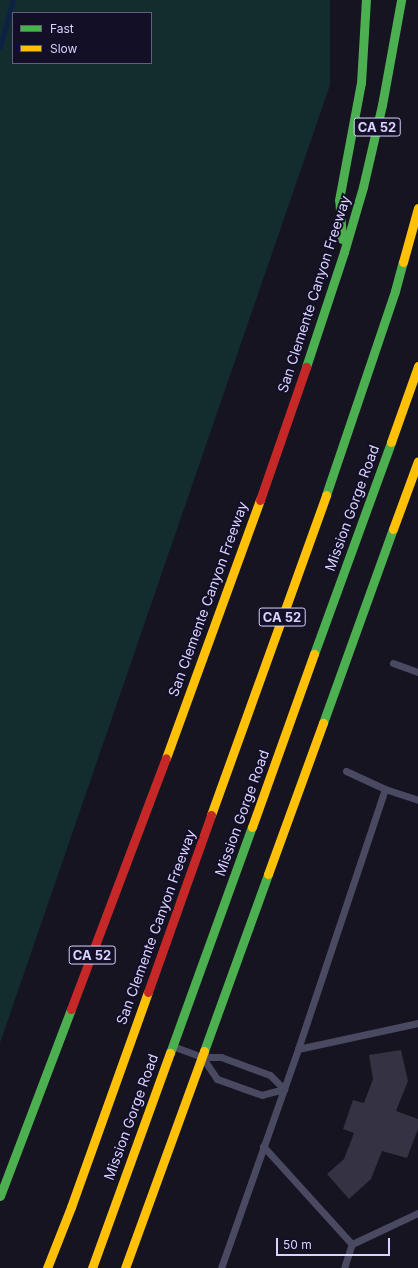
<!DOCTYPE html>
<style>
body{margin:0}
#map{position:relative;width:418px;height:1268px;overflow:hidden;background:#161421;font-family:Inter,sans-serif}
div>[style]{position:absolute}
.green>*{inset:0;background:#132c2d}
.stream>*{height:4.5px;margin:-2.25px;padding:0 2.25px;transform-origin:2.25px;border-radius:2.25px;background:#0d2144}
.building>*{inset:0;background:#343243}
.lane>*{height:7px;margin:-3.5px;padding:0 3.5px;transform-origin:3.5px;border-radius:3.5px;background:#4a4962}
.fast>*{height:9px;margin:-4.5px;padding:0 4.5px;transform-origin:4.5px;border-radius:4.5px;background:#4caf50}
.slow>*{height:9px;margin:-4.5px;padding:0 4.5px;transform-origin:4.5px;border-radius:4.5px;background:#ffc107}
.jam>*{height:9px;margin:-4.5px;padding:0 4.5px;transform-origin:4.5px;border-radius:4.5px;background:#c62828}
span{translate:-50% -50%;white-space:nowrap;text-align:center;line-height:1.15;-webkit-text-stroke:4px #130f26;paint-order:stroke}
.shield-label span{padding:1px 3px;background:#130f26;border:1px solid;border-radius:3px;-webkit-text-stroke-width:0}
.shield-label{font-size:13px;color:#d9d4ff;font-weight:700}
.street-label{font-size:14px;color:#d9d4ff}
.legend{position:absolute;left:12px;top:12px;width:140px;height:52px;box-sizing:border-box;background:#130f26;border:1px solid #625e7d;margin:0;padding:5px 7px;list-style:none;font-size:12px;color:#d9d4ff}
.legend li{display:flex;align-items:center;gap:8px;height:20px}
.legend b{width:20px;border:1px solid #625e7d}
.scale{position:absolute;left:276px;top:1238px;width:114px;height:18px;box-sizing:border-box;border:2px solid #d9d4ff;border-top:0;padding-left:5px;font-size:12px;line-height:14px;white-space:nowrap;color:#d9d4ff;-webkit-text-stroke:3px #130f26;paint-order:stroke}
</style>
<div id="map">
<div class="green">
<div style="clip-path:polygon(evenodd,0 0,330px 0,330px 85px,0 1043px,0 0,13px 13px,151px 13px,151px 63px,13px 63px,13px 13px)"></div>
</div>
<div class="stream">
<div style="left:0;top:47px;width:49px;rotate:-74.5deg"></div>
</div>
<div class="building">
<div style="clip-path:polygon(401px 1050px,408px 1081px,396px 1111px,418px 1119px,418px 1129px,407px 1158px,382px 1151px,371px 1179px,349px 1199px,327px 1174px,344px 1159px,354px 1133px,343px 1129px,353px 1100px,364px 1103px,373px 1079px,369px 1055px)"></div>
</div>
<div class="lane">
<div style="left:393px;top:663px;width:27px;rotate:20deg"></div>
<div style="left:346px;top:771px;width:43px;rotate:24.8deg"></div>
<div style="left:385px;top:789px;width:35px;rotate:18deg"></div>
<div style="left:175px;top:1047px;width:29px;rotate:20deg"></div>
<div style="left:202px;top:1057px;width:19px"></div>
<div style="left:221px;top:1057px;width:52px;rotate:20.2deg"></div>
<div style="left:270px;top:1075px;width:20px;rotate:45deg"></div>
<div style="left:284px;top:1089px;width:23px;rotate:165deg"></div>
<div style="left:262px;top:1095px;width:48px;rotate:-160.4deg"></div>
<div style="left:217px;top:1079px;width:23px;rotate:-124deg"></div>
<div style="left:298px;top:1049px;width:123px;rotate:-12.2deg"></div>
<div style="left:263px;top:1146px;width:132px;rotate:47.8deg"></div>
<div style="left:221px;top:1268px;width:232px;rotate:-70.6deg"></div>
<div style="left:298px;top:1049px;width:274px;rotate:-71.5deg"></div>
<div style="left:344px;top:1268px;width:25px;rotate:-72deg"></div>
<div style="left:352px;top:1244px;width:73px;rotate:-25.2deg"></div>
</div>
<div class="fast">
<div style="left:342px;top:239px;width:39px;rotate:-94deg"></div>
<div style="left:339px;top:200px;width:119px;rotate:-79.4deg"></div>
<div style="left:361px;top:83px;width:83px;rotate:-86.6deg"></div>
<div style="left:306px;top:367px;width:121px;rotate:-71.7deg"></div>
<div style="left:344px;top:252px;width:68px;rotate:-73.7deg"></div>
<div style="left:363px;top:187px;width:84px;rotate:-77deg"></div>
<div style="left:382px;top:105px;width:107px;rotate:-79.7deg"></div>
<div style="left:326px;top:495px;width:215px;rotate:-71.3deg"></div>
<div style="left:395px;top:291px;width:30px;rotate:-75deg"></div>
<div style="left:314px;top:654px;width:226px;rotate:-70deg"></div>
<div style="left:323px;top:723px;width:206px;rotate:-70.2deg"></div>
<div style="left:204px;top:1051px;width:188px;rotate:-70.1deg"></div>
<div style="left:170px;top:1053px;width:240px;rotate:-70.1deg"></div>
<div style="left:0;top:1196px;width:200px;rotate:-69.2deg"></div>
</div>
<div class="slow">
<div style="left:403px;top:262px;width:56px;rotate:-74.5deg"></div>
<div style="left:391px;top:442px;width:81px;rotate:-70.4deg"></div>
<div style="left:393px;top:529px;width:72px;rotate:-69.8deg"></div>
<div style="left:166px;top:758px;width:275px;rotate:-70deg"></div>
<div style="left:211px;top:815px;width:340px;rotate:-70.2deg"></div>
<div style="left:252px;top:827px;width:184px;rotate:-70.3deg"></div>
<div style="left:268px;top:874px;width:161px;rotate:-70deg"></div>
<div style="left:47px;top:1268px;width:66px;rotate:-68.5deg"></div>
<div style="left:71px;top:1207px;width:228px;rotate:-70.3deg"></div>
<div style="left:92px;top:1268px;width:229px;rotate:-70.1deg"></div>
<div style="left:125px;top:1268px;width:231px;rotate:-70deg"></div>
</div>
<div class="jam">
<div style="left:260px;top:500px;width:141px;rotate:-70.9deg"></div>
<div style="left:148px;top:992px;width:188px;rotate:-70.4deg"></div>
<div style="left:71px;top:1009px;width:268px;rotate:-69.3deg"></div>
</div>
<div class="shield-label">
<span style="left:377px;top:127px">CA 52</span>
<span style="left:282px;top:617px">CA 52</span>
<span style="left:92px;top:955px">CA 52</span>
</div>
<div class="street-label">
<span style="left:314px;top:294px;rotate:-72deg">San Clemente Canyon Freeway</span>
<span style="left:352px;top:508px;rotate:-70deg">Mission Gorge Road</span>
<span style="left:208px;top:599px;rotate:-70deg">San Clemente Canyon Freeway</span>
<span style="left:242px;top:813px;rotate:-70deg">Mission Gorge Road</span>
<span style="left:156px;top:927px;rotate:-70deg">San Clemente Canyon Freeway</span>
<span style="left:131px;top:1117px;rotate:-70deg">Mission Gorge Road</span>
</div>
<ul class="legend">
<li><b style="height:5px;background:#4caf50"></b>Fast</li>
<li><b style="height:5px;background:#ffc107"></b>Slow</li>
</ul>
<div class="scale">50 m</div>
</div>
